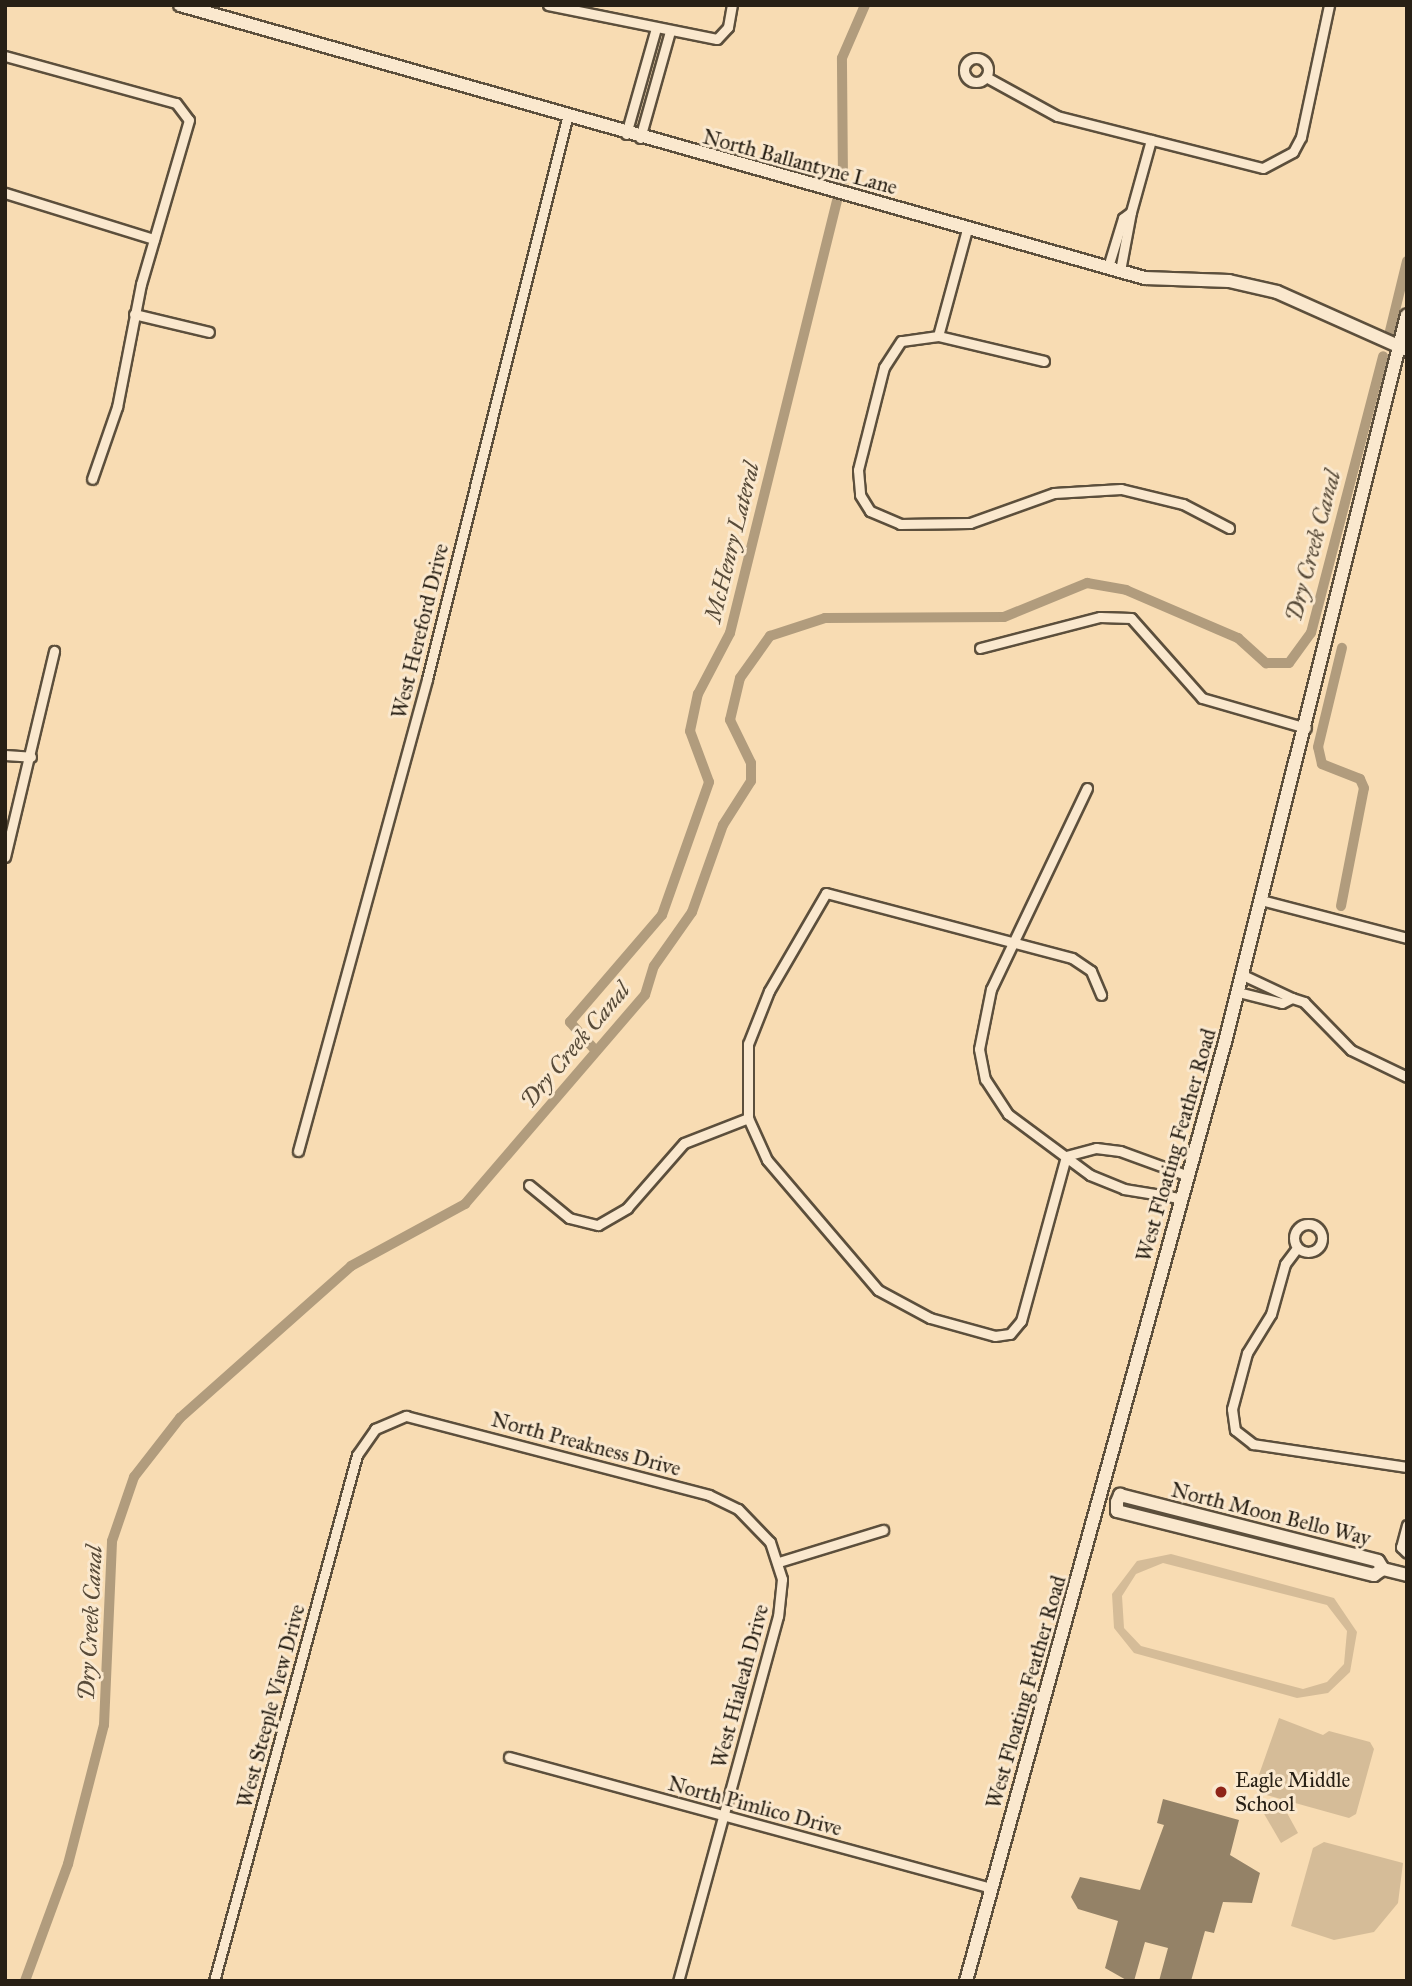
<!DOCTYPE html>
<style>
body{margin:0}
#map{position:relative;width:1412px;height:1986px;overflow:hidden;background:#f8dcb3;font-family:"IM FELL Great Primer",serif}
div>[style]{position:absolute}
.green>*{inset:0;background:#d5bc98}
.canal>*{height:10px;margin:-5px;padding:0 5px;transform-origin:5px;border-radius:5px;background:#b19c7d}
.building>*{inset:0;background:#948267}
.roads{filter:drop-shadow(2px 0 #5c4f3c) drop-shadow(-2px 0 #5c4f3c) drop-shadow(0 2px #5c4f3c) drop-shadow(0 -2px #5c4f3c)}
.street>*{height:9px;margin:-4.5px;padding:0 4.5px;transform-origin:4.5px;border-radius:4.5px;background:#fae8ce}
.street>.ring{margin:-4.5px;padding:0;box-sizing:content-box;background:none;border:9px solid #fae8ce;border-radius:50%}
.secondary>*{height:12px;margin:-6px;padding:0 6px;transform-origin:6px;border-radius:6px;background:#fae8ce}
.dots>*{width:19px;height:19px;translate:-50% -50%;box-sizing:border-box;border:4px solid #fae8ce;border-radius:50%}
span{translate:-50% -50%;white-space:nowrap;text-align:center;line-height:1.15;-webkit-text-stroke:6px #fae8ce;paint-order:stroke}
.street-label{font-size:21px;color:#282015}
.poi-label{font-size:21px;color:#282015}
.left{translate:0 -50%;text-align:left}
.water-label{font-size:23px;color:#584b39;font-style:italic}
.frame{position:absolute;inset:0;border:7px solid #282015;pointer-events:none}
</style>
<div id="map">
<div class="green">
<div style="clip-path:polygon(evenodd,1171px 1554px,1334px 1598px,1357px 1632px,1350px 1672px,1328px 1693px,1297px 1698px,1134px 1653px,1114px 1628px,1112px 1594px,1137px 1561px,1171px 1554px,1163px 1563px,1327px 1605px,1347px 1631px,1344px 1664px,1327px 1682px,1303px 1689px,1141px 1646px,1124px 1628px,1122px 1596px,1136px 1574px,1163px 1563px)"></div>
<div style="clip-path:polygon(1279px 1718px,1323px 1735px,1329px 1731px,1370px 1742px,1374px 1749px,1356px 1814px,1349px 1818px,1259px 1793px,1255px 1786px)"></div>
<div style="clip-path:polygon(1281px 1802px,1298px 1833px,1281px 1843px,1263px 1812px)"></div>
<div style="clip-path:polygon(1324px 1842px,1403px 1863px,1398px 1903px,1374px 1932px,1334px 1940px,1291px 1926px,1313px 1848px)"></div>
</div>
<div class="canal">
<div style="left:843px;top:181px;width:123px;rotate:-90.5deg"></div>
<div style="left:842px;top:58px;width:58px;rotate:-66.5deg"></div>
<div style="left:1390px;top:331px;width:72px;rotate:-76.3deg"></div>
<div style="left:1341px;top:906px;width:120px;rotate:-79deg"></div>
<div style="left:1364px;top:788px;width:10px;rotate:-114deg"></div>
<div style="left:1360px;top:779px;width:41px;rotate:-158.5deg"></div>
<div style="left:1322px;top:764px;width:17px;rotate:-103deg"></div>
<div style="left:1318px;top:747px;width:102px;rotate:-76.4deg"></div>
<div style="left:596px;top:1051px;width:39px;rotate:-132deg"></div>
<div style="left:570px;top:1022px;width:141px;rotate:-49.3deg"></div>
<div style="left:662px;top:915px;width:141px;rotate:-70.5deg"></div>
<div style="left:709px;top:782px;width:54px;rotate:-110.4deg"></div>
<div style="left:690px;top:731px;width:38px;rotate:-78deg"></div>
<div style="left:698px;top:694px;width:69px;rotate:-62.3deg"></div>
<div style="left:730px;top:633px;width:449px;rotate:-76.1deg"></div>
<div style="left:25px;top:1981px;width:125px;rotate:-69.8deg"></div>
<div style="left:68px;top:1864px;width:144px;rotate:-75.5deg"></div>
<div style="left:104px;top:1725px;width:184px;rotate:-87.5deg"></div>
<div style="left:112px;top:1541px;width:68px;rotate:-71deg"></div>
<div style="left:134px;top:1477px;width:75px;rotate:-52.1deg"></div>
<div style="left:180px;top:1418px;width:229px;rotate:-41.6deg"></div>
<div style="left:351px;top:1266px;width:130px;rotate:-28.5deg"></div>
<div style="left:465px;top:1204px;width:276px;rotate:-49.3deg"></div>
<div style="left:645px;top:995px;width:30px;rotate:-73deg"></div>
<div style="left:654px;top:966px;width:66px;rotate:-54.9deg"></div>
<div style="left:692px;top:912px;width:92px;rotate:-70.4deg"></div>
<div style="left:723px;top:825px;width:52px;rotate:-57.5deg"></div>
<div style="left:751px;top:781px;width:18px;rotate:-90deg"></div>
<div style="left:751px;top:763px;width:48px;rotate:-116deg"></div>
<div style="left:730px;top:720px;width:43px;rotate:-76.6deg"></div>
<div style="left:740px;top:678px;width:52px;rotate:-54.5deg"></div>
<div style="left:770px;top:636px;width:58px;rotate:-18.1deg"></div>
<div style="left:825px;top:618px;width:179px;rotate:-0.3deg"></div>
<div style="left:1004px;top:617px;width:90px;rotate:-22.3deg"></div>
<div style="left:1087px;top:583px;width:40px;rotate:10deg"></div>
<div style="left:1126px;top:590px;width:122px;rotate:23.2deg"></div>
<div style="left:1238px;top:638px;width:38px;rotate:42deg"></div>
<div style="left:1266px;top:663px;width:23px"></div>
<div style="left:1289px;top:663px;width:37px;rotate:-54deg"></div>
<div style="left:1311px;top:633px;width:286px;rotate:-75.4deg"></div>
</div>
<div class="building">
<div style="clip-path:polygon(1163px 1799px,1239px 1820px,1230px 1855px,1260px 1873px,1252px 1903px,1223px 1902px,1214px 1933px,1205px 1931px,1191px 1981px,1159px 1981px,1168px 1948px,1145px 1942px,1134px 1981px,1128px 1981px,1105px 1968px,1118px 1921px,1078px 1909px,1071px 1897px,1080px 1877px,1140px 1890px,1164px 1825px,1157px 1823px)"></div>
</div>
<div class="roads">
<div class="street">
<div style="left:548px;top:5px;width:172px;rotate:11.4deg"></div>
<div style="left:717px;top:39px;width:16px;rotate:-47deg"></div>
<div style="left:728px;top:27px;width:22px;rotate:-80deg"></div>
<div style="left:5px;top:56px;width:177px;rotate:15.4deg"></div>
<div style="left:176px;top:103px;width:21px;rotate:53deg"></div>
<div style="left:189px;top:120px;width:171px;rotate:106.3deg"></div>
<div style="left:141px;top:284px;width:125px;rotate:101deg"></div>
<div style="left:117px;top:407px;width:76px;rotate:109.1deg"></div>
<div class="ring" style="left:964px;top:58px;width:15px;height:15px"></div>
<div style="left:986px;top:77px;width:81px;rotate:28.8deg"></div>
<div style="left:1057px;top:116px;width:212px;rotate:14.2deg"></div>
<div style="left:1263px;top:168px;width:34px;rotate:-28deg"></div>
<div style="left:1293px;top:152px;width:17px;rotate:-62deg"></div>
<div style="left:1301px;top:137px;width:135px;rotate:-78deg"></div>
<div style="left:626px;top:134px;width:110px;rotate:-74.2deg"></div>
<div style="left:640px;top:138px;width:111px;rotate:-74.3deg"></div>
<div style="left:5px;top:193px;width:156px;rotate:17.2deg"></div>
<div style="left:1131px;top:212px;width:75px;rotate:-74.5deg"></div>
<div style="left:1108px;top:267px;width:51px;rotate:-73deg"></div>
<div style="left:1123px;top:218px;width:10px;rotate:-37deg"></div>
<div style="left:1131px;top:212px;width:60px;rotate:100.6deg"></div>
<div style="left:134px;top:314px;width:77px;rotate:13.5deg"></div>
<div style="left:938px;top:336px;width:111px;rotate:-74.8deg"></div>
<div style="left:1044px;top:361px;width:109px;rotate:-166.7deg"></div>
<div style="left:938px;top:336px;width:37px;rotate:172deg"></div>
<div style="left:901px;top:341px;width:31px;rotate:123deg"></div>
<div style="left:884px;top:367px;width:106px;rotate:104.2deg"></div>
<div style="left:858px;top:470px;width:25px;rotate:85deg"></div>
<div style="left:860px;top:495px;width:19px;rotate:58deg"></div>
<div style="left:870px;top:511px;width:33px;rotate:23deg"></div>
<div style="left:900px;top:524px;width:70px;rotate:-0.8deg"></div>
<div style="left:970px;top:523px;width:89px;rotate:-19.7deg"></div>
<div style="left:1054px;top:493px;width:67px;rotate:-3.4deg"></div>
<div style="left:1121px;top:489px;width:64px;rotate:13.6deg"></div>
<div style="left:1183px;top:504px;width:52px;rotate:27.6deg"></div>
<div style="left:980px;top:648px;width:124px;rotate:-14.5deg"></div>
<div style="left:1100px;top:617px;width:31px;rotate:2deg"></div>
<div style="left:1131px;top:618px;width:107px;rotate:48.4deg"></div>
<div style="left:1202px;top:698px;width:108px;rotate:16.1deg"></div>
<div style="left:5px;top:755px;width:26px;rotate:4deg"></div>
<div style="left:1087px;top:788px;width:223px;rotate:115.5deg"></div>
<div style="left:991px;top:989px;width:61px;rotate:101.3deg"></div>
<div style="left:979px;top:1049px;width:31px;rotate:79deg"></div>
<div style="left:985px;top:1079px;width:42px;rotate:56.7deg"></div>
<div style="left:1008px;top:1114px;width:102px;rotate:36.6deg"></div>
<div style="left:1090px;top:1175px;width:37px;rotate:22deg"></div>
<div style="left:1124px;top:1189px;width:56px;rotate:9.3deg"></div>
<div style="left:5px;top:857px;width:212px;rotate:-76.6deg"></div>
<div style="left:1261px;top:900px;width:151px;rotate:14.6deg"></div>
<div style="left:1238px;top:992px;width:45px;rotate:14deg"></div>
<div style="left:1282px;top:1003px;width:11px;rotate:-27deg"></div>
<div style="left:1292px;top:998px;width:54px;rotate:-154.9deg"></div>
<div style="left:1292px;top:998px;width:13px;rotate:18deg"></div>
<div style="left:1304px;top:1002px;width:67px;rotate:45.6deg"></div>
<div style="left:1351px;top:1050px;width:62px;rotate:25.7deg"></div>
<div style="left:748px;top:1118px;width:46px;rotate:65.7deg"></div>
<div style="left:767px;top:1160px;width:171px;rotate:49.5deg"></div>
<div style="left:878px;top:1290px;width:59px;rotate:28.3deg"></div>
<div style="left:930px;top:1318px;width:67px;rotate:15.5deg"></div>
<div style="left:995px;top:1336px;width:15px;rotate:-8deg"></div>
<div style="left:1010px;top:1334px;width:17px;rotate:-50deg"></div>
<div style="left:1021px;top:1321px;width:171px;rotate:-74.7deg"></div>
<div style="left:298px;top:1151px;width:489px;rotate:-74.7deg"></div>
<div style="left:427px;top:679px;width:578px;rotate:-75.99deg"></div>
<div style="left:1066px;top:1156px;width:31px;rotate:-15deg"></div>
<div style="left:1096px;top:1148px;width:24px;rotate:7deg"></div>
<div style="left:1120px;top:1151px;width:70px;rotate:20deg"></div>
<div style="left:529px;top:1185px;width:52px;rotate:39.5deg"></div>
<div style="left:569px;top:1218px;width:30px;rotate:14deg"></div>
<div style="left:598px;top:1225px;width:34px;rotate:-30deg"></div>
<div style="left:627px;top:1208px;width:86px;rotate:-48.8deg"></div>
<div style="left:684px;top:1143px;width:69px;rotate:-21.3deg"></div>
<div style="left:748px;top:1118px;width:74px;rotate:-90deg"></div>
<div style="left:748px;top:1044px;width:57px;rotate:-68.4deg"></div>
<div style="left:769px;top:991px;width:113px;rotate:-59.8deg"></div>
<div style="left:826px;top:893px;width:254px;rotate:14.8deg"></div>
<div style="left:1072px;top:958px;width:23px;rotate:34deg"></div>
<div style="left:1091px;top:971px;width:26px;rotate:67deg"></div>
<div class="ring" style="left:1294px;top:1224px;width:19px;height:19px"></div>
<div style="left:1297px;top:1248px;width:20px;rotate:127deg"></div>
<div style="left:1285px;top:1264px;width:52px;rotate:105.6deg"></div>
<div style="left:1271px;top:1314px;width:46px;rotate:121.6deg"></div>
<div style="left:1247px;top:1353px;width:58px;rotate:105deg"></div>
<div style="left:1232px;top:1409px;width:21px;rotate:82deg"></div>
<div style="left:1235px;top:1430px;width:23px;rotate:38deg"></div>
<div style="left:1253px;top:1444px;width:156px;rotate:8.5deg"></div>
<div style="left:1407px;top:1525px;width:23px;rotate:105deg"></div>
<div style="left:1401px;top:1547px;width:8px;rotate:45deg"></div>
<div style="left:779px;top:1562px;width:109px;rotate:-17.1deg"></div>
<div style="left:509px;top:1757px;width:499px;rotate:15.2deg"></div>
<div style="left:214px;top:1981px;width:545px;rotate:-74.79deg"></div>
<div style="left:357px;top:1455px;width:32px;rotate:-55deg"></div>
<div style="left:375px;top:1429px;width:34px;rotate:-23deg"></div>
<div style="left:406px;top:1416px;width:313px;rotate:14.6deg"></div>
<div style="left:709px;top:1495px;width:32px;rotate:26deg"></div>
<div style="left:738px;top:1509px;width:46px;rotate:45.9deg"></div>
<div style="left:770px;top:1542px;width:39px;rotate:72deg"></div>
<div style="left:782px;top:1579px;width:37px;rotate:96deg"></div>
<div style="left:778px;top:1616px;width:378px;rotate:105.3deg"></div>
</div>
<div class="secondary">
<div style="left:180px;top:5px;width:1003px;rotate:15.8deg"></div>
<div style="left:1145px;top:278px;width:84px;rotate:2deg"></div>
<div style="left:1229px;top:281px;width:49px;rotate:12.9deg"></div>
<div style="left:1277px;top:292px;width:140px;rotate:24deg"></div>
<div style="left:1117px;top:1502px;width:9px;rotate:90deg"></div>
<div style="left:1117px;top:1511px;width:265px;rotate:14deg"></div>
<div style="left:1374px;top:1575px;width:11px;rotate:-34deg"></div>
<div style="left:1117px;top:1502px;width:8px;rotate:-67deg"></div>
<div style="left:1120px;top:1495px;width:266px;rotate:14.3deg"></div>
<div style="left:1378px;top:1561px;width:9px;rotate:58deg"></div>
<div style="left:1383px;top:1569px;width:25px;rotate:14deg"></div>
<div style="left:966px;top:1981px;width:974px;rotate:-74.58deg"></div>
<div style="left:1225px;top:1042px;width:749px;rotate:-75.95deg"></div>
</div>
</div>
<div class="dots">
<div style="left:1221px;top:1792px;background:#8f2418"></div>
</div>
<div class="street-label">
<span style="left:800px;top:162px;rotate:15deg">North Ballantyne Lane</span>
<span style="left:420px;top:631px;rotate:-76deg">West Hereford Drive</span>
<span style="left:1176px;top:1145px;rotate:-74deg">West Floating Feather Road</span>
<span style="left:586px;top:1444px;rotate:15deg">North Preakness Drive</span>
<span style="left:1271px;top:1514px;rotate:14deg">North Moon Bello Way</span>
<span style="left:740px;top:1686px;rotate:-75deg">West Hialeah Drive</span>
<span style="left:1026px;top:1692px;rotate:-74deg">West Floating Feather Road</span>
<span style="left:271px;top:1706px;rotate:-75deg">West Steeple View Drive</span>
<span style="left:755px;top:1806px;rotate:15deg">North Pimlico Drive</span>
</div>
<div class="poi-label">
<span class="left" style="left:1235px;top:1792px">Eagle Middle<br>School</span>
</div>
<div class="water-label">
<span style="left:732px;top:542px;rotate:-76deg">McHenry Lateral</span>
<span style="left:1313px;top:546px;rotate:-75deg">Dry Creek Canal</span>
<span style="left:575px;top:1045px;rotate:-50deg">Dry Creek Canal</span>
<span style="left:90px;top:1623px;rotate:-87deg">Dry Creek Canal</span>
</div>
<div class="frame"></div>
</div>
